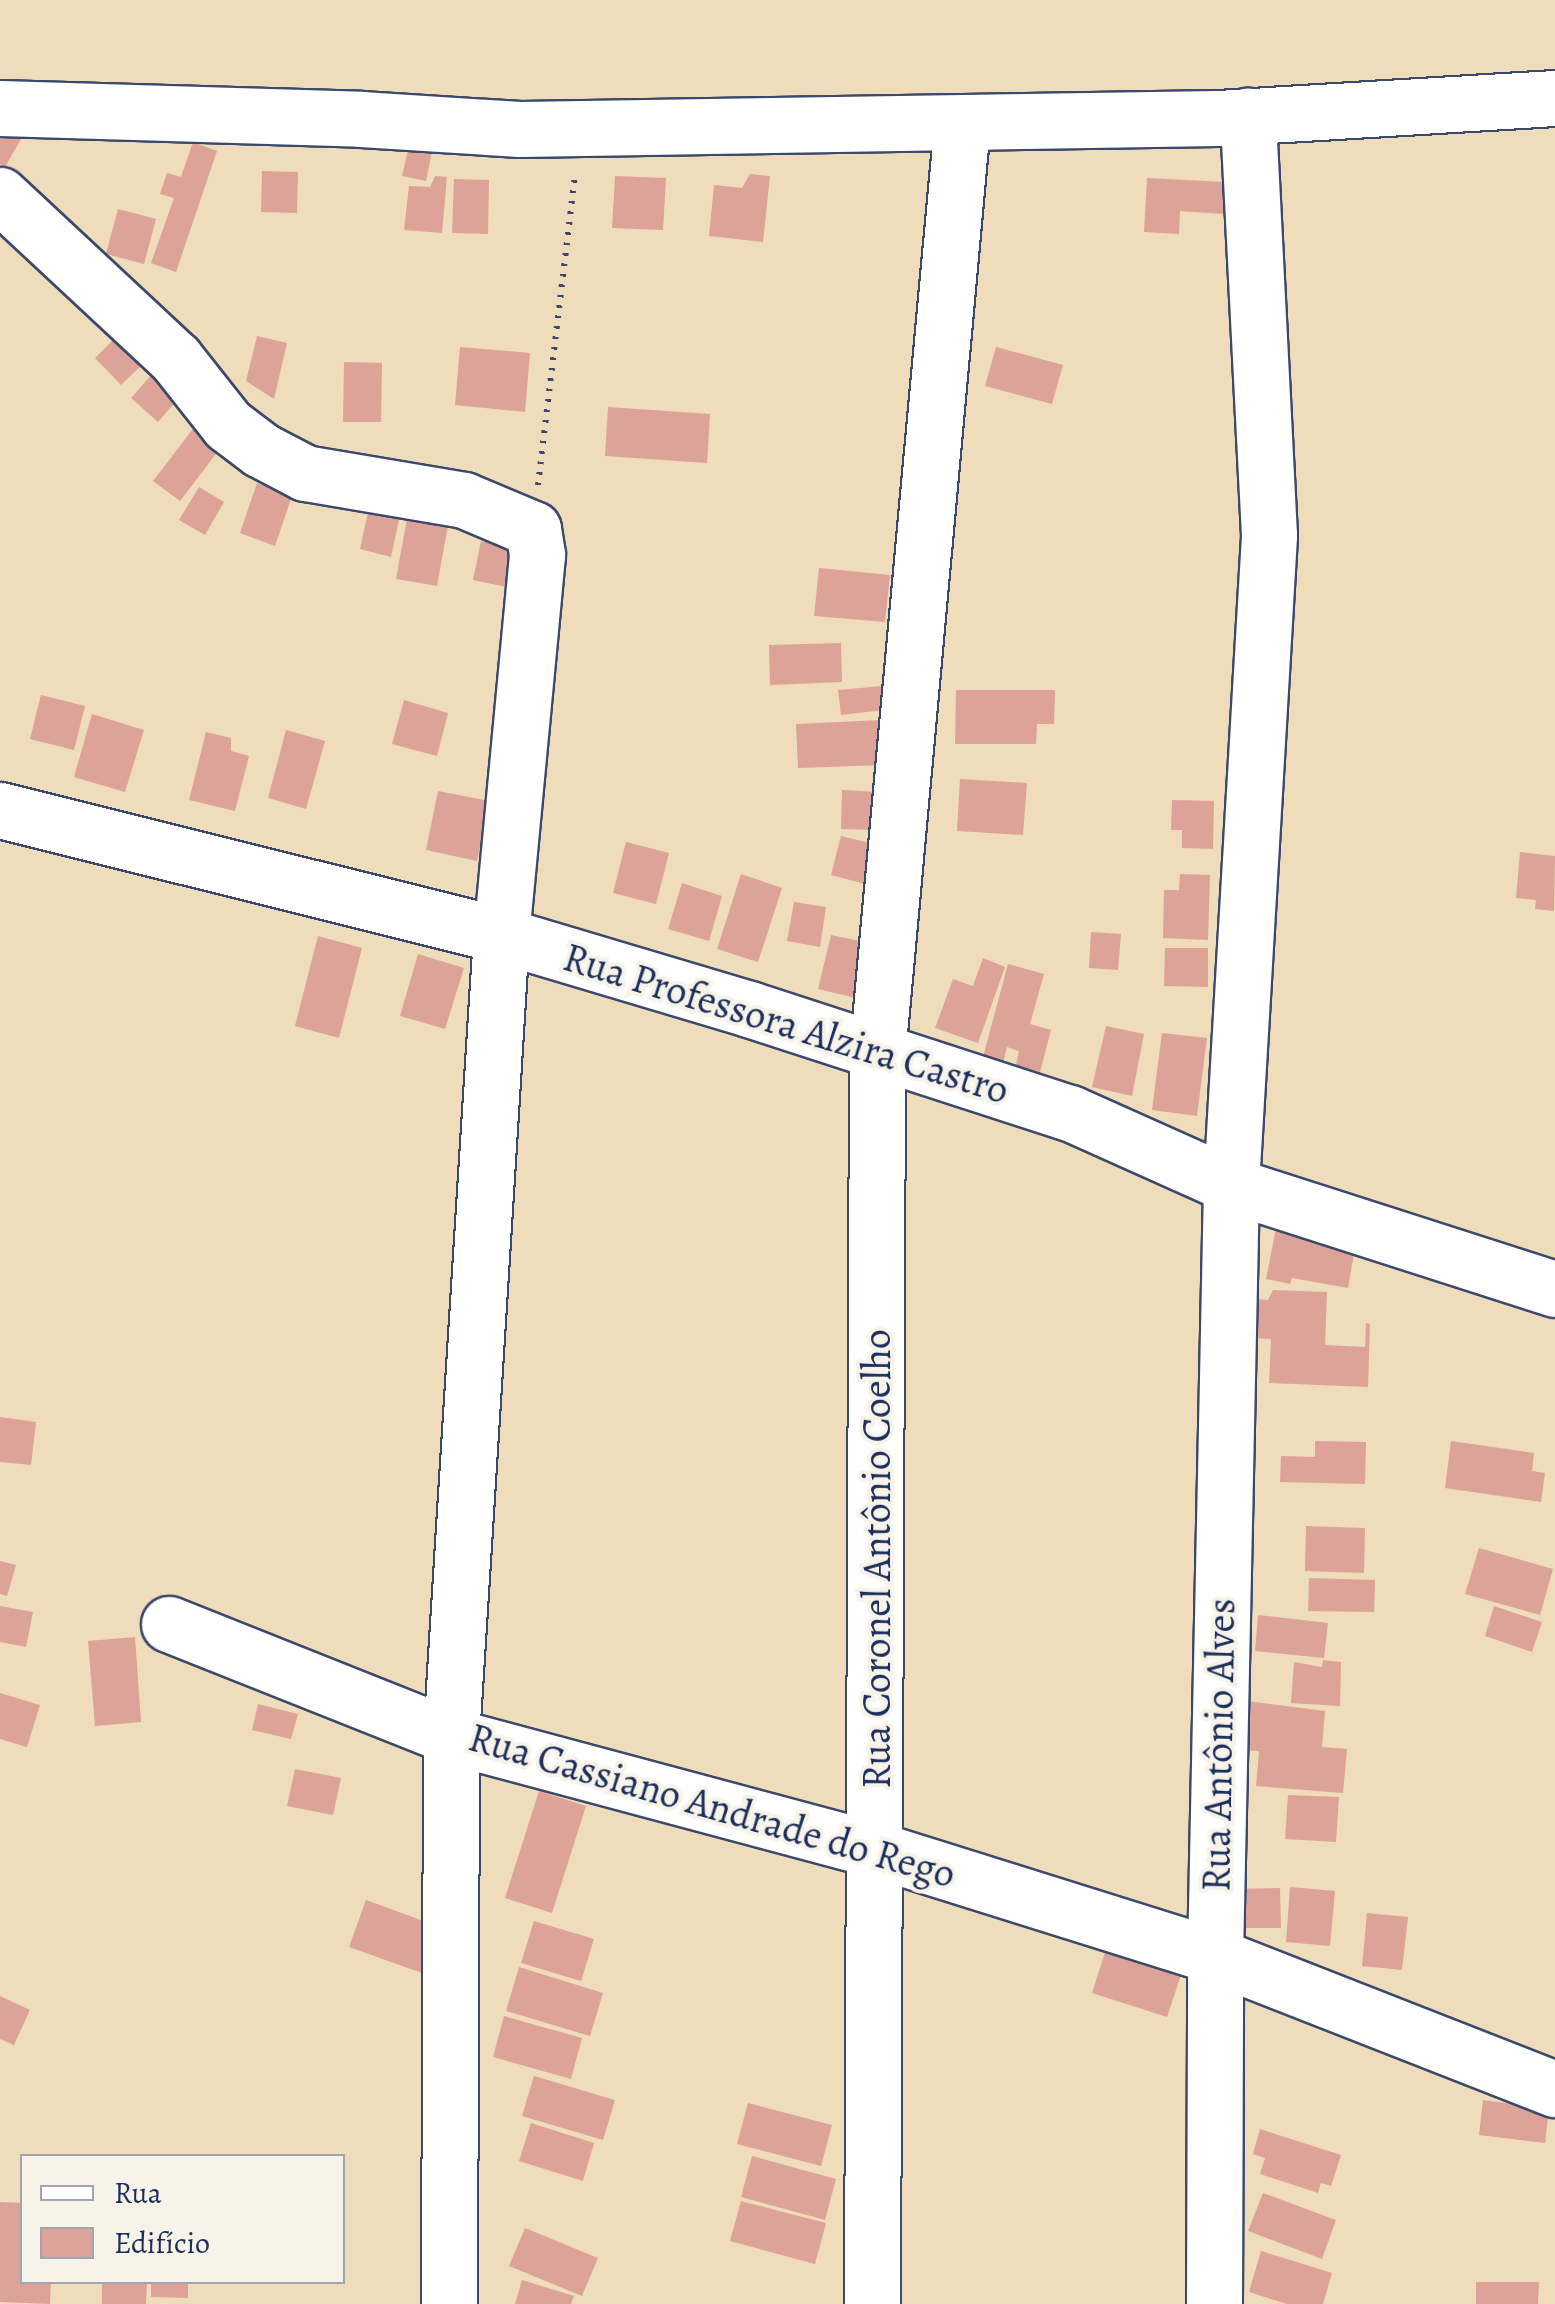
<!DOCTYPE html>
<meta charset="utf-8">
<style>
body{margin:0}
#map{position:relative;width:1555px;height:2304px;overflow:hidden;background:#eedcba;font-family:Alegreya,serif}
div>[style]{position:absolute}
.building>*{inset:0;background:#dda398}
.path>*{height:6px;margin-top:-3px;transform-origin:0;background:repeating-linear-gradient(90deg,#3b496c 0 2.5px,transparent 0 10.5px)}
.roads{filter:drop-shadow(2px 0 #3b496c) drop-shadow(-2px 0 #3b496c) drop-shadow(0 2px #3b496c) drop-shadow(0 -2px #3b496c)}
.minor>*{height:55px;margin:-27.5px;padding:0 27.5px;transform-origin:27.5px;border-radius:27.5px;background:#fff}
span{translate:-50% -50%;white-space:nowrap;text-align:center;line-height:1.15;-webkit-text-stroke:8px #f7f3e8;paint-order:stroke}
.street-label{font-size:40px;color:#1b2f5e}
.legend{position:absolute;left:20px;top:2154px;width:325px;height:130px;box-sizing:border-box;background:#f7f3e8;border:2px solid #9fa5b1;margin:0;padding:12px 18px;list-style:none;font-size:30px;color:#1b2f5e}
.legend li{display:flex;align-items:center;gap:20px;height:50px}
.legend b{width:50px;border:2px solid #9fa5b1}
</style>
<div id="map">
<div class="building">
<div style="clip-path:polygon(0 127px,21px 139px,5px 167px,0 164px)"></div>
<div style="clip-path:polygon(193px 142px,217px 151px,176px 272px,151px 263px,174px 198px,160px 194px,167px 173px,181px 177px)"></div>
<div style="clip-path:polygon(409px 146px,432px 152px,426px 181px,402px 176px)"></div>
<div style="clip-path:polygon(262px 171px,298px 172px,297px 213px,261px 212px)"></div>
<div style="clip-path:polygon(750px 174px,770px 176px,763px 242px,709px 236px,714px 185px,742px 188px)"></div>
<div style="clip-path:polygon(435px 176px,447px 177px,442px 233px,404px 230px,409px 186px,430px 187px)"></div>
<div style="clip-path:polygon(615px 176px,666px 178px,663px 230px,612px 228px)"></div>
<div style="clip-path:polygon(1147px 178px,1225px 182px,1223px 214px,1180px 211px,1179px 234px,1144px 232px)"></div>
<div style="clip-path:polygon(454px 179px,489px 180px,488px 234px,452px 233px)"></div>
<div style="clip-path:polygon(118px 209px,156px 219px,144px 264px,106px 254px)"></div>
<div style="clip-path:polygon(117px 336px,144px 363px,121px 385px,95px 358px)"></div>
<div style="clip-path:polygon(257px 336px,287px 343px,274px 399px,246px 381px)"></div>
<div style="clip-path:polygon(460px 347px,530px 353px,525px 412px,455px 405px)"></div>
<div style="clip-path:polygon(996px 347px,1063px 365px,1052px 404px,985px 386px)"></div>
<div style="clip-path:polygon(344px 362px,382px 363px,381px 422px,343px 422px)"></div>
<div style="clip-path:polygon(153px 373px,180px 397px,158px 422px,131px 398px)"></div>
<div style="clip-path:polygon(608px 407px,710px 414px,707px 463px,605px 456px)"></div>
<div style="clip-path:polygon(196px 425px,222px 446px,180px 501px,153px 481px)"></div>
<div style="clip-path:polygon(257px 483px,292px 496px,275px 546px,240px 533px)"></div>
<div style="clip-path:polygon(199px 487px,224px 502px,205px 535px,179px 520px)"></div>
<div style="clip-path:polygon(370px 503px,401px 510px,391px 557px,360px 549px)"></div>
<div style="clip-path:polygon(408px 513px,449px 520px,437px 586px,396px 579px)"></div>
<div style="clip-path:polygon(481px 541px,518px 549px,511px 588px,473px 580px)"></div>
<div style="clip-path:polygon(819px 568px,890px 575px,885px 622px,814px 616px)"></div>
<div style="clip-path:polygon(841px 643px,842px 682px,770px 685px,769px 645px)"></div>
<div style="clip-path:polygon(882px 686px,884px 710px,841px 715px,838px 690px)"></div>
<div style="clip-path:polygon(956px 690px,1055px 690px,1054px 724px,1037px 724px,1036px 744px,955px 744px)"></div>
<div style="clip-path:polygon(41px 695px,85px 706px,74px 750px,30px 739px)"></div>
<div style="clip-path:polygon(404px 700px,448px 713px,437px 756px,392px 744px)"></div>
<div style="clip-path:polygon(92px 714px,144px 730px,125px 792px,74px 777px)"></div>
<div style="clip-path:polygon(882px 720px,884px 765px,798px 768px,796px 724px)"></div>
<div style="clip-path:polygon(286px 730px,325px 741px,306px 809px,268px 798px)"></div>
<div style="clip-path:polygon(206px 732px,231px 738px,231px 751px,249px 756px,235px 811px,189px 800px)"></div>
<div style="clip-path:polygon(960px 779px,1027px 783px,1023px 835px,957px 831px)"></div>
<div style="clip-path:polygon(842px 790px,879px 792px,877px 830px,841px 829px)"></div>
<div style="clip-path:polygon(438px 791px,489px 801px,477px 861px,426px 850px)"></div>
<div style="clip-path:polygon(1172px 800px,1214px 801px,1213px 849px,1182px 848px,1182px 830px,1171px 830px)"></div>
<div style="clip-path:polygon(841px 836px,878px 845px,869px 885px,831px 875px)"></div>
<div style="clip-path:polygon(626px 842px,669px 853px,656px 904px,613px 893px)"></div>
<div style="clip-path:polygon(1520px 852px,1555px 856px,1554px 911px,1535px 909px,1536px 900px,1516px 898px)"></div>
<div style="clip-path:polygon(741px 874px,782px 888px,758px 962px,717px 949px)"></div>
<div style="clip-path:polygon(1180px 874px,1210px 875px,1208px 940px,1163px 938px,1164px 890px,1179px 890px)"></div>
<div style="clip-path:polygon(682px 883px,722px 896px,709px 941px,668px 929px)"></div>
<div style="clip-path:polygon(794px 902px,826px 907px,820px 947px,787px 941px)"></div>
<div style="clip-path:polygon(1091px 932px,1121px 934px,1118px 970px,1089px 968px)"></div>
<div style="clip-path:polygon(831px 935px,878px 945px,865px 1000px,818px 989px)"></div>
<div style="clip-path:polygon(318px 936px,362px 948px,339px 1038px,295px 1026px)"></div>
<div style="clip-path:polygon(1165px 948px,1208px 948px,1208px 987px,1164px 986px)"></div>
<div style="clip-path:polygon(418px 954px,464px 968px,445px 1029px,400px 1016px)"></div>
<div style="clip-path:polygon(983px 958px,1005px 967px,978px 1043px,935px 1028px,953px 979px,973px 986px)"></div>
<div style="clip-path:polygon(1008px 964px,1044px 974px,1030px 1024px,1051px 1030px,1040px 1072px,1016px 1065px,1019px 1051px,1007px 1047px,1003px 1063px,983px 1057px)"></div>
<div style="clip-path:polygon(1106px 1026px,1144px 1034px,1132px 1096px,1092px 1087px)"></div>
<div style="clip-path:polygon(1162px 1033px,1207px 1038px,1197px 1116px,1152px 1110px)"></div>
<div style="clip-path:polygon(1278px 1219px,1356px 1242px,1348px 1288px,1292px 1278px,1290px 1284px,1266px 1279px)"></div>
<div style="clip-path:polygon(1273px 1290px,1327px 1292px,1325px 1345px,1365px 1347px,1366px 1323px,1370px 1324px,1368px 1387px,1269px 1383px,1271px 1339px,1254px 1338px,1256px 1299px,1268px 1300px)"></div>
<div style="clip-path:polygon(0 1417px,36px 1422px,31px 1465px,0 1462px)"></div>
<div style="clip-path:polygon(1315px 1441px,1366px 1442px,1365px 1484px,1280px 1482px,1281px 1456px,1315px 1457px)"></div>
<div style="clip-path:polygon(1451px 1441px,1534px 1453px,1532px 1471px,1545px 1473px,1541px 1502px,1445px 1488px)"></div>
<div style="clip-path:polygon(1306px 1526px,1365px 1528px,1364px 1573px,1305px 1571px)"></div>
<div style="clip-path:polygon(1479px 1548px,1553px 1569px,1540px 1615px,1465px 1594px)"></div>
<div style="clip-path:polygon(0 1561px,16px 1565px,7px 1596px,0 1594px)"></div>
<div style="clip-path:polygon(1309px 1578px,1375px 1580px,1374px 1612px,1308px 1611px)"></div>
<div style="clip-path:polygon(0 1606px,33px 1612px,26px 1647px,0 1642px)"></div>
<div style="clip-path:polygon(1494px 1606px,1542px 1622px,1532px 1652px,1485px 1636px)"></div>
<div style="clip-path:polygon(1258px 1615px,1328px 1623px,1324px 1658px,1255px 1651px)"></div>
<div style="clip-path:polygon(135px 1637px,141px 1722px,95px 1726px,88px 1641px)"></div>
<div style="clip-path:polygon(1323px 1660px,1341px 1662px,1340px 1706px,1291px 1703px,1294px 1662px,1322px 1667px)"></div>
<div style="clip-path:polygon(0 1693px,40px 1705px,27px 1747px,0 1739px)"></div>
<div style="clip-path:polygon(1246px 1701px,1325px 1711px,1322px 1747px,1347px 1749px,1343px 1793px,1256px 1786px,1259px 1751px,1242px 1750px)"></div>
<div style="clip-path:polygon(258px 1704px,298px 1714px,291px 1739px,252px 1730px)"></div>
<div style="clip-path:polygon(295px 1769px,341px 1778px,333px 1815px,287px 1806px)"></div>
<div style="clip-path:polygon(539px 1791px,586px 1806px,552px 1913px,505px 1898px)"></div>
<div style="clip-path:polygon(1288px 1795px,1339px 1797px,1336px 1842px,1285px 1839px)"></div>
<div style="clip-path:polygon(1290px 1887px,1335px 1891px,1330px 1946px,1286px 1942px)"></div>
<div style="clip-path:polygon(1280px 1888px,1281px 1928px,1237px 1928px,1237px 1889px)"></div>
<div style="clip-path:polygon(366px 1900px,429px 1923px,421px 1944px,445px 1952px,436px 1978px,349px 1947px)"></div>
<div style="clip-path:polygon(1367px 1913px,1408px 1917px,1402px 1970px,1362px 1966px)"></div>
<div style="clip-path:polygon(534px 1921px,594px 1939px,581px 1981px,521px 1963px)"></div>
<div style="clip-path:polygon(1107px 1946px,1182px 1972px,1167px 2017px,1092px 1993px)"></div>
<div style="clip-path:polygon(519px 1967px,603px 1993px,590px 2036px,506px 2011px)"></div>
<div style="clip-path:polygon(0 1996px,30px 2010px,14px 2045px,0 2039px)"></div>
<div style="clip-path:polygon(504px 2016px,582px 2038px,571px 2079px,493px 2057px)"></div>
<div style="clip-path:polygon(534px 2076px,615px 2100px,603px 2140px,522px 2116px)"></div>
<div style="clip-path:polygon(1550px 2099px,1545px 2143px,1479px 2135px,1483px 2100px,1526px 2106px)"></div>
<div style="clip-path:polygon(748px 2103px,832px 2125px,821px 2166px,737px 2144px)"></div>
<div style="clip-path:polygon(531px 2123px,594px 2143px,583px 2181px,519px 2161px)"></div>
<div style="clip-path:polygon(1260px 2129px,1341px 2155px,1331px 2186px,1321px 2183px,1318px 2193px,1260px 2174px,1265px 2158px,1253px 2154px)"></div>
<div style="clip-path:polygon(752px 2156px,836px 2179px,825px 2220px,741px 2197px)"></div>
<div style="clip-path:polygon(1263px 2193px,1336px 2220px,1322px 2259px,1248px 2231px)"></div>
<div style="clip-path:polygon(741px 2201px,826px 2223px,815px 2264px,730px 2241px)"></div>
<div style="clip-path:polygon(0 2202px,22px 2203px,22px 2282px,51px 2282px,50px 2304px,0 2302px)"></div>
<div style="clip-path:polygon(525px 2228px,598px 2258px,582px 2296px,509px 2266px)"></div>
<div style="clip-path:polygon(1261px 2251px,1332px 2273px,1323px 2304px,1287px 2304px,1249px 2292px)"></div>
<div style="clip-path:polygon(522px 2280px,574px 2296px,571px 2304px,515px 2304px)"></div>
<div style="clip-path:polygon(102px 2282px,147px 2282px,146px 2304px,102px 2304px)"></div>
<div style="clip-path:polygon(151px 2282px,188px 2282px,188px 2298px,151px 2297px)"></div>
<div style="clip-path:polygon(1476px 2282px,1539px 2282px,1538px 2304px,1476px 2304px)"></div>
</div>
<div class="path">
<div style="left:538px;top:485px;width:313px;rotate:-83.2deg"></div>
</div>
<div class="roads">
<div class="minor">
<div style="left:0;top:108px;width:361px;rotate:1.7deg"></div>
<div style="left:361px;top:119px;width:159px;rotate:3.6deg"></div>
<div style="left:520px;top:129px;width:698px;rotate:-0.9deg"></div>
<div style="left:1218px;top:118px;width:338px;rotate:-3.4deg"></div>
<div style="left:0;top:195px;width:239px;rotate:43deg"></div>
<div style="left:175px;top:358px;width:85px;rotate:51.7deg"></div>
<div style="left:228px;top:425px;width:41px;rotate:37.1deg"></div>
<div style="left:261px;top:450px;width:50px;rotate:27.6deg"></div>
<div style="left:305px;top:473px;width:161px;rotate:9.6deg"></div>
<div style="left:464px;top:500px;width:75px;rotate:22.8deg"></div>
<div style="left:533px;top:529px;width:26px;rotate:81deg"></div>
<div style="left:537px;top:555px;width:382px;rotate:95.4deg"></div>
<div style="left:501px;top:935px;width:803px;rotate:93.57deg"></div>
<div style="left:451px;top:1736px;width:441px;rotate:15deg"></div>
<div style="left:877px;top:1850px;width:354px;rotate:17.4deg"></div>
<div style="left:1215px;top:1956px;width:365px;rotate:21.4deg"></div>
<div style="left:0;top:810px;width:516px;rotate:14.01deg"></div>
<div style="left:501px;top:935px;width:259px;rotate:16.6deg"></div>
<div style="left:749px;top:1009px;width:337px;rotate:18deg"></div>
<div style="left:1070px;top:1113px;width:176px;rotate:24.1deg"></div>
<div style="left:1231px;top:1185px;width:340px;rotate:17.8deg"></div>
<div style="left:169px;top:1624px;width:303px;rotate:21.7deg"></div>
<div style="left:451px;top:1736px;width:568px;rotate:90.2deg"></div>
<div style="left:872px;top:2304px;width:1250px;rotate:-89.77deg"></div>
<div style="left:877px;top:1054px;width:934px;rotate:-84.78deg"></div>
<div style="left:1214px;top:2304px;width:348px;rotate:-89.8deg"></div>
<div style="left:1215px;top:1956px;width:771px;rotate:-88.81deg"></div>
<div style="left:1231px;top:1185px;width:651px;rotate:-86.65deg"></div>
<div style="left:1269px;top:535px;width:420px;rotate:-92.9deg"></div>
</div>
</div>
<div class="street-label">
<span style="left:786px;top:1024px;rotate:17deg">Rua Professora Alzira Castro</span>
<span style="left:877px;top:1559px;rotate:-90deg">Rua Coronel Antônio Coelho</span>
<span style="left:1219px;top:1745px;rotate:-89deg">Rua Antônio Alves</span>
<span style="left:712px;top:1806px;rotate:16deg">Rua Cassiano Andrade do Rego</span>
</div>
<ul class="legend">
<li><b style="height:12px;background:#fff"></b>Rua</li>
<li><b style="height:28px;background:#dda398"></b>Edifício</li>
</ul>
</div>
